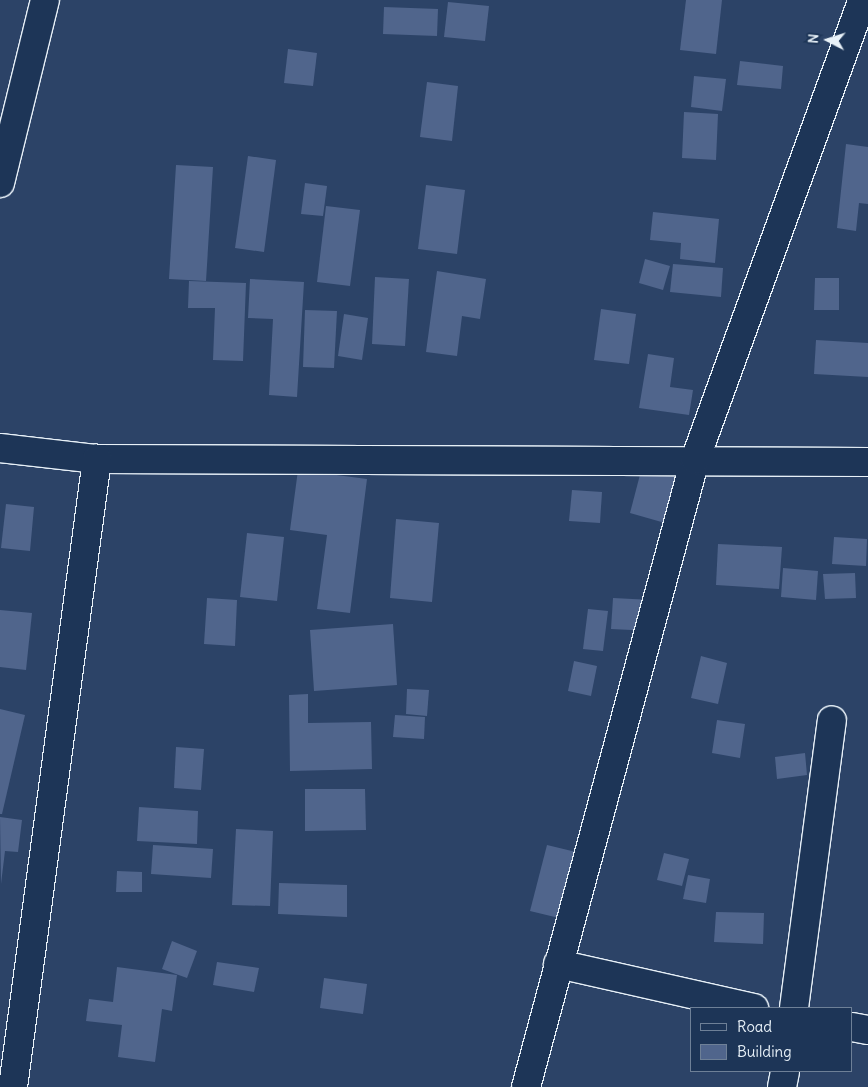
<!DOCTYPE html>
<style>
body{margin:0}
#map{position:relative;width:868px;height:1087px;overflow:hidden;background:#2c4367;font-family:Delius,sans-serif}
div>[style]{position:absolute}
.building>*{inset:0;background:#50658c}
.roads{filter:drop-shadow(1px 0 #e8f1f8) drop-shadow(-1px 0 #e8f1f8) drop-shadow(0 1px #e8f1f8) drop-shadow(0 -1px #e8f1f8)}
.street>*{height:28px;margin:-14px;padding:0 14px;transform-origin:14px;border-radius:14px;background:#1d3557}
span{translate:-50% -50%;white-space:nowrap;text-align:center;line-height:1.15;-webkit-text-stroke:4px #1d3557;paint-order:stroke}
.legend{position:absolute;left:690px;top:1007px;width:162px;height:65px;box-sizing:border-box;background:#1d3557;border:1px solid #6e8097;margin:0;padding:6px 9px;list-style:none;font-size:15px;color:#e8f1f8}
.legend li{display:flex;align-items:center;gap:10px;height:25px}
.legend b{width:25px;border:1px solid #6e8097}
.north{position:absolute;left:803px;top:15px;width:50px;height:50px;-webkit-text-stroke:4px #1d3557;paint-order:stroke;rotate:275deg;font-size:14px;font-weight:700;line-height:20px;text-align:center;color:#e8f1f8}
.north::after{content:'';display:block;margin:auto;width:18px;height:22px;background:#e8f1f8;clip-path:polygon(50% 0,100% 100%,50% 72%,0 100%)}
</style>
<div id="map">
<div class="building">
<div style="clip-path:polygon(686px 0,722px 0,716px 54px,680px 50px)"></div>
<div style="clip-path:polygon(448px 2px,489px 6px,485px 41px,444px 37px)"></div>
<div style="clip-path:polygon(384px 7px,438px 9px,437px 36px,383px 34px)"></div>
<div style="clip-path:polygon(288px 49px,317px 53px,313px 86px,284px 83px)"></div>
<div style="clip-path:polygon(740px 61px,783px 66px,781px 89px,737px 85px)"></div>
<div style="clip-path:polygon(694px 76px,726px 79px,722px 111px,691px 107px)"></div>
<div style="clip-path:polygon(427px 82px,458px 86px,452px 141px,420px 137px)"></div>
<div style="clip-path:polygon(684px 112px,718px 114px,716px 160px,682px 158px)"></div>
<div style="clip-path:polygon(846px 144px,868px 147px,868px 204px,859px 203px,856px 231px,837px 228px)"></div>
<div style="clip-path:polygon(248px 156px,276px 160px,264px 252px,235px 248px)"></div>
<div style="clip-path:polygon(176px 165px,213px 167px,206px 281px,169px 279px)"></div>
<div style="clip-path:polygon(305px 183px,327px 186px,323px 216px,301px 214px)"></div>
<div style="clip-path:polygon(426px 185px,465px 190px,457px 254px,418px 249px)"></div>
<div style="clip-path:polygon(326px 206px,360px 210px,350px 286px,317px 282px)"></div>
<div style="clip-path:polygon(653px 212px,719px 219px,715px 263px,680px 259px,681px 243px,650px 240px)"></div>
<div style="clip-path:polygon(645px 259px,670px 266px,663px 290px,639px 283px)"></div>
<div style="clip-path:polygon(673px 264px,723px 268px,721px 297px,670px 292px)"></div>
<div style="clip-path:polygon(437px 271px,486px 279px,480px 319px,462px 316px,457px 356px,426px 352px)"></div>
<div style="clip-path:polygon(375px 277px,409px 279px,405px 346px,372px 344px)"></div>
<div style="clip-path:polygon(815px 278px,839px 278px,839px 310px,814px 310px)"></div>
<div style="clip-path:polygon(250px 279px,304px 282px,297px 397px,269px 395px,273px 319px,248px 318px)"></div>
<div style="clip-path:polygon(189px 281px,246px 283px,243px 361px,213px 360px,215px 308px,188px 308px)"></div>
<div style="clip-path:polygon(601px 309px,636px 314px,629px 364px,594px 360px)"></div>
<div style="clip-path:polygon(305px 310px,337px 311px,334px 368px,303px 367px)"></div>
<div style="clip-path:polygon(344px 314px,368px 318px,362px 360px,338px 356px)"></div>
<div style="clip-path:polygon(816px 340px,868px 343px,868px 377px,814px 374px)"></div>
<div style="clip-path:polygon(648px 354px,674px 358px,670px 387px,693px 390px,689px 415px,639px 408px)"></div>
<div style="clip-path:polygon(642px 467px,677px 477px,665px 523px,630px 513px)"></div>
<div style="clip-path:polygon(298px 470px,367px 479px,350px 613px,317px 609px,327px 535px,290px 530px)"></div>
<div style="clip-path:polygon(572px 490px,602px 492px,600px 523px,569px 521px)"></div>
<div style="clip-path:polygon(6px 504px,34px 507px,30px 551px,1px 548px)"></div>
<div style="clip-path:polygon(396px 519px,439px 523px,432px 602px,390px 598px)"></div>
<div style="clip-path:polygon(247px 533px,284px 537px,277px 601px,240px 597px)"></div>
<div style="clip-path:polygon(834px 537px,867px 539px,866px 566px,832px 564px)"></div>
<div style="clip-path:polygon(718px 544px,782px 547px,779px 589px,716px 585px)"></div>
<div style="clip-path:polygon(783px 568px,818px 571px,816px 600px,781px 597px)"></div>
<div style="clip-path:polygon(855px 573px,856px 598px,825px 599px,823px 574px)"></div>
<div style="clip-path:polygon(207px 598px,237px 600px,235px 646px,204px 644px)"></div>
<div style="clip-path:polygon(613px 598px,652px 600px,652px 631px,611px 629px)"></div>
<div style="clip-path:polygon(588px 609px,608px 611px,603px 651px,583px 649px)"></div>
<div style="clip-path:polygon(0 610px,32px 613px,26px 670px,0 667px)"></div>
<div style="clip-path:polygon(393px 624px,397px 685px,314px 691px,310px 630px)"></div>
<div style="clip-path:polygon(701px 656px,727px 663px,718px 704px,691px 698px)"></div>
<div style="clip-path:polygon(574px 661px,597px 666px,591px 696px,568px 691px)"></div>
<div style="clip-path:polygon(407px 689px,429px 690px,427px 716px,406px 714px)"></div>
<div style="clip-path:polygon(308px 694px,308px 723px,371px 722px,372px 769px,290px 771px,289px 695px)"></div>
<div style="clip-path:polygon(0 709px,25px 715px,2px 814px,0 814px)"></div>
<div style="clip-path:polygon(395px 715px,425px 717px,424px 739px,393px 737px)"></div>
<div style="clip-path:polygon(717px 720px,745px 724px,740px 758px,712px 753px)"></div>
<div style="clip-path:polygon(176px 747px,204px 749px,201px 790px,174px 788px)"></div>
<div style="clip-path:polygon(805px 753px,807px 775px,777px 779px,775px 757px)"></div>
<div style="clip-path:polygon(305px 789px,365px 789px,366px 830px,305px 831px)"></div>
<div style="clip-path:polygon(139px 807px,198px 811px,197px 844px,137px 841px)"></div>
<div style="clip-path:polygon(0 817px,22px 820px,18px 852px,5px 851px,1px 884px)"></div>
<div style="clip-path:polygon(236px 829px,273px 831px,270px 906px,232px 905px)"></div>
<div style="clip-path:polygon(153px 845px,213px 849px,211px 878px,151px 874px)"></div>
<div style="clip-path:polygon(547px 845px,576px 852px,559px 918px,530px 911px)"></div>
<div style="clip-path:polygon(664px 853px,689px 859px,682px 886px,657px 880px)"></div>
<div style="clip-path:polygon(117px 871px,142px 872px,142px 892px,116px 892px)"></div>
<div style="clip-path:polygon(688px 875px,710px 879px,706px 903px,683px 899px)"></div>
<div style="clip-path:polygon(279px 883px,347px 885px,347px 917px,278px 914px)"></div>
<div style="clip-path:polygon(716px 912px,764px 913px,763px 944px,714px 942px)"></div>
<div style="clip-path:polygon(172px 941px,197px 951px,187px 978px,162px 969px)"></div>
<div style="clip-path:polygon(217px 962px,259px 968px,254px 992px,213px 985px)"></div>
<div style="clip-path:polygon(117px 967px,177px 975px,172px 1011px,162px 1009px,155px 1062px,118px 1057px,122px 1025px,86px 1021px,89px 999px,113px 1002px)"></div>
<div style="clip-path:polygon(324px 978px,367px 984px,363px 1014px,320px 1008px)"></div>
</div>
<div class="roads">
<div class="street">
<div style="left:0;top:183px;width:188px;rotate:-76.2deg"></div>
<div style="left:0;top:448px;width:98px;rotate:6.5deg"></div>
<div style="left:97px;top:459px;width:771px;rotate:0.22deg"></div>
<div style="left:558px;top:964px;width:201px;rotate:12.7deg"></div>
<div style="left:794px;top:1008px;width:290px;rotate:-82.5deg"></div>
<div style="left:852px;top:1027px;width:16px;rotate:11deg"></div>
<div style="left:13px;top:1087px;width:634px;rotate:-82.38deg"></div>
<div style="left:526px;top:1087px;width:649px;rotate:-74.92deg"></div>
<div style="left:695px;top:460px;width:489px;rotate:-70deg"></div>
<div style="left:782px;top:1087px;width:16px;rotate:-79deg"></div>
</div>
</div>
<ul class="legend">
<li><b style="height:6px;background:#1d3557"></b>Road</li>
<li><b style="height:14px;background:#50658c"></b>Building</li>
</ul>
<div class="north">N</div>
</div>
